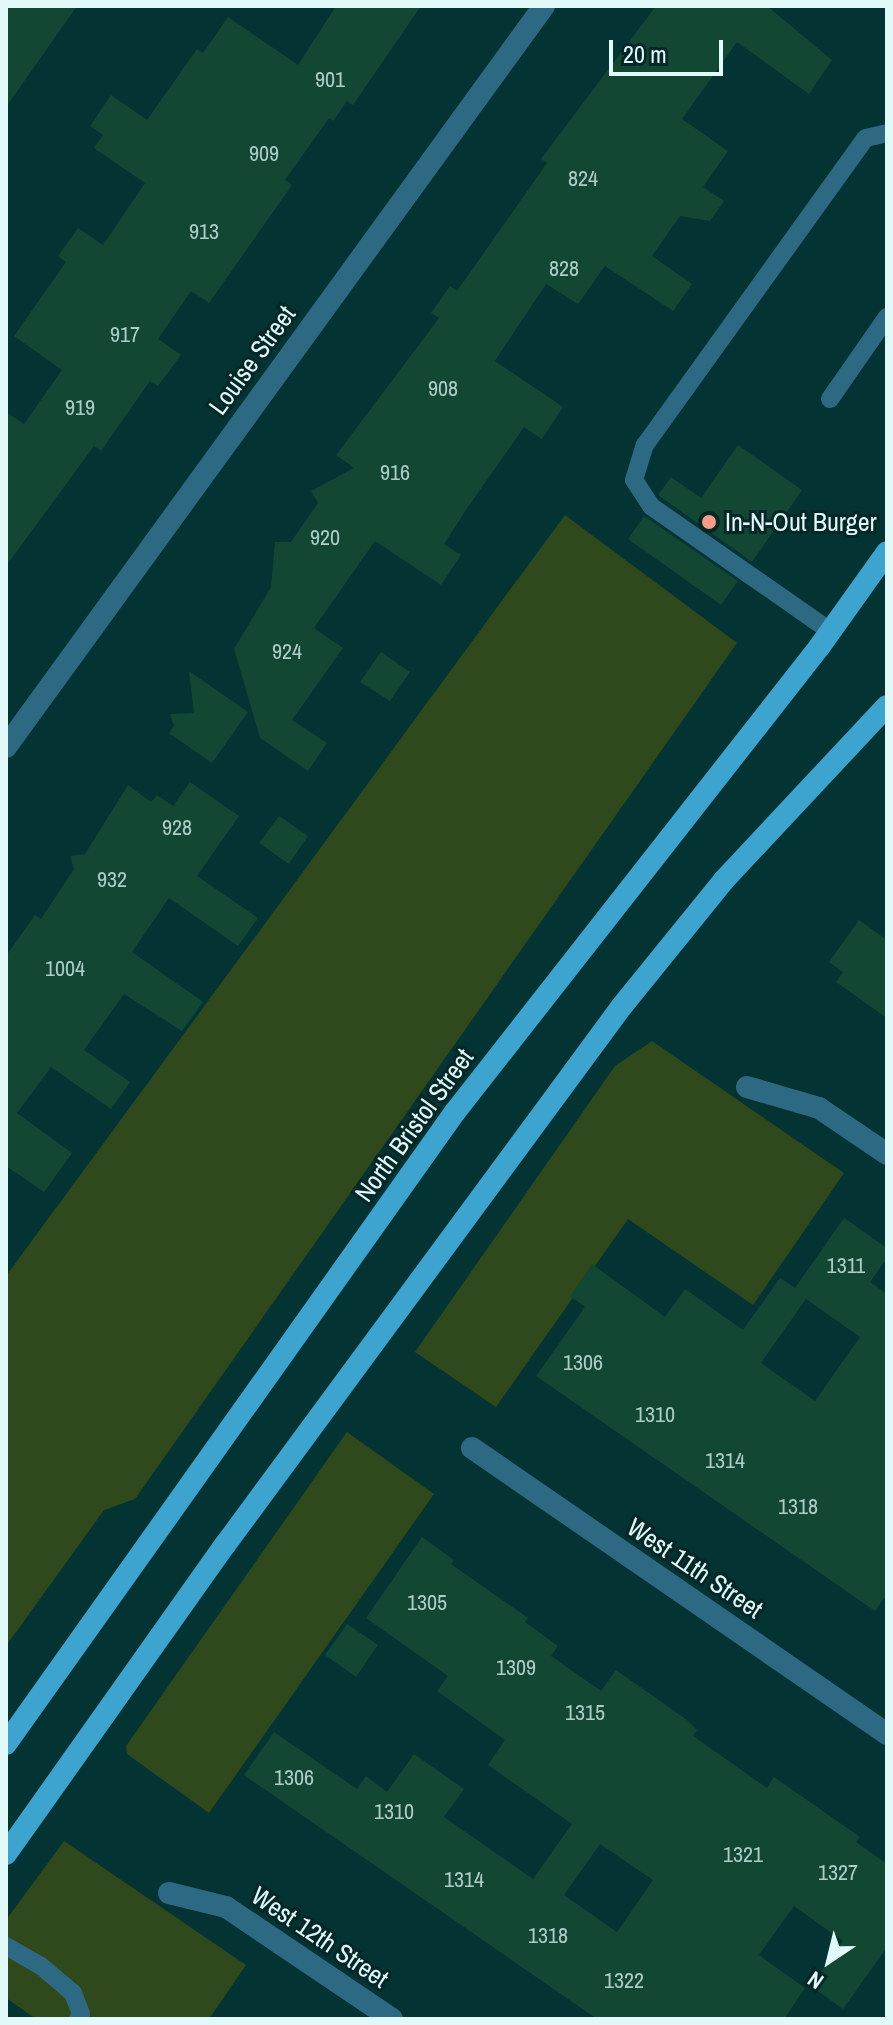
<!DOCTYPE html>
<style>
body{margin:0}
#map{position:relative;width:893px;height:2025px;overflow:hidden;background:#043334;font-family:"Archivo Narrow",sans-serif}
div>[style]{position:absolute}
.green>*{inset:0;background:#2f491c}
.building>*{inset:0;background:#124734}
.service>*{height:18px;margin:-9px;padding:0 9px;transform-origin:9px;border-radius:9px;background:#2e6984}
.minor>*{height:22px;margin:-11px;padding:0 11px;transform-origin:11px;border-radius:11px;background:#2e6984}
.primary>*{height:22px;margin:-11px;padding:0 11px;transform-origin:11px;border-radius:11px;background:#3da3cf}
.dots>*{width:22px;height:22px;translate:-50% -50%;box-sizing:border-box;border:4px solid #062728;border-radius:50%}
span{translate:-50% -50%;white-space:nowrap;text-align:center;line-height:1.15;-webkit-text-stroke:6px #062728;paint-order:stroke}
.number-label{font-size:22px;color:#aeccc8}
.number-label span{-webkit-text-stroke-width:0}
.street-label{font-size:26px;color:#e2f9f9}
.poi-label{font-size:26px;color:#e2f9f9}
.left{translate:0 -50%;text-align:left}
.frame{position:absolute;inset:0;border:8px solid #e2f9f9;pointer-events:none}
.north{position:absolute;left:789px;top:1921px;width:80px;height:80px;-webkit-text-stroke:6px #062728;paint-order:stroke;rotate:215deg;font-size:22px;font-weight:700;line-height:32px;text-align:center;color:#e2f9f9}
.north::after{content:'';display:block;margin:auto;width:28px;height:36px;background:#e2f9f9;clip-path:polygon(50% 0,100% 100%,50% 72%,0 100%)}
.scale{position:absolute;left:609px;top:40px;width:114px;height:36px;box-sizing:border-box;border:4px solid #e2f9f9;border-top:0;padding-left:10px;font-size:24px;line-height:28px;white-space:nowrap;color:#e2f9f9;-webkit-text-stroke:6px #062728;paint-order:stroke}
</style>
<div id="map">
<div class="green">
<div style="clip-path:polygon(565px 515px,737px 643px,135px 1499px,104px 1510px,6px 1646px,6px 1276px)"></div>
<div style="clip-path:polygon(652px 1041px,844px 1173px,753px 1305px,628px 1219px,496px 1407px,415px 1352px,615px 1066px)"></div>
<div style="clip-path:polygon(347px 1432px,434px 1494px,209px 1813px,127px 1754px,126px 1746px)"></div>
<div style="clip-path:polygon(64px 1841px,246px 1965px,209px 2019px,36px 2019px,6px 1998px,6px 1920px)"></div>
</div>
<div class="building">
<div style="clip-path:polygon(6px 6px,77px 6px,6px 107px)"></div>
<div style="clip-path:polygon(336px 6px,421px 6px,353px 105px,347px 101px,333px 121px,329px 118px,285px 180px,292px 185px,209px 303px,191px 291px,158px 339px,181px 355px,158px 386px,150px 381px,101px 451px,94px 446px,6px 566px,6px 412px,24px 424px,62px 370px,14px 336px,66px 262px,58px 256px,78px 228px,103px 245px,145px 183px,94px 148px,103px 135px,90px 126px,111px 95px,147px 120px,197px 49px,203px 53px,228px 17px,298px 65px)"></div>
<div style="clip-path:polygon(656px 6px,767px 6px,832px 60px,809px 94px,737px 42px,682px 119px,728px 151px,703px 187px,724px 201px,710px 221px,680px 216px,652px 256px,692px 284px,673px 311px,605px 266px,578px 304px,546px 284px,495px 361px,563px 407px,542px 439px,524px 427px,466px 510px,444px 544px,461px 555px,441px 585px,375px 541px,314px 628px,343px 648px,292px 720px,327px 743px,308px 771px,260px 738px,234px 649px,271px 587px,275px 542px,291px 542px,318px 503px,311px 491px,354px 468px,336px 455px,439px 318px,431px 313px,450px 286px,457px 291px,547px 163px,541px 159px)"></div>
<div style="clip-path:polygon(738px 445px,802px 490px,752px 562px,658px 495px,671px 477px,701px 498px)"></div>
<div style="clip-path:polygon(644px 516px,738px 581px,721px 605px,628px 539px)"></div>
<div style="clip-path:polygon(381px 652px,410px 672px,390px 701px,360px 682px)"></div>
<div style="clip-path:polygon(189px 671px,248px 712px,212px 763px,169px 733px,174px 726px,170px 714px,194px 713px)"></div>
<div style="clip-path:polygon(190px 782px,239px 816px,197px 876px,258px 918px,238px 946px,169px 898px,132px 952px,203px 1002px,182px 1031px,124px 994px,84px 1050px,130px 1082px,111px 1109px,51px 1067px,17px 1113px,72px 1153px,44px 1192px,6px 1166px,6px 956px,35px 915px,41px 919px,74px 869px,70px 856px,85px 854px,128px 785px,151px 802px,157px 795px,173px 806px)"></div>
<div style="clip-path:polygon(279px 816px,308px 836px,289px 864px,259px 843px)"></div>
<div style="clip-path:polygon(859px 920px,887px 940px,887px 1018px,836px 982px,843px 972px,829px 962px)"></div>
<div style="clip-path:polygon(evenodd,844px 1218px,887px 1248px,887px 1258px,870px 1282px,887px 1294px,887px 1594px,875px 1611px,536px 1376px,585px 1307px,570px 1296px,592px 1264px,665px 1317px,685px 1289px,743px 1330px,780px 1278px,795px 1288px,844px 1218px,806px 1299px,860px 1337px,815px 1401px,761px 1363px,806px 1299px)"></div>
<div style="clip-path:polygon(evenodd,422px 1537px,454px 1560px,451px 1564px,528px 1618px,525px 1622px,558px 1646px,551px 1656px,601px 1691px,616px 1670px,687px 1720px,697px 1730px,693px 1736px,767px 1788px,774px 1777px,860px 1837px,856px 1842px,887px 1864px,887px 1947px,843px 2009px,811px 1986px,843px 1941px,794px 1906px,759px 1955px,805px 1988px,784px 2019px,597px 2019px,244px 1775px,274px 1732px,357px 1789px,366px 1776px,387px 1792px,414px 1754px,464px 1789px,444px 1817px,533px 1879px,572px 1824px,488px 1765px,505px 1740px,437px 1691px,448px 1676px,366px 1618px,422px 1537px,600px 1844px,653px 1880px,617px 1932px,564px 1895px,600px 1844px)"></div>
<div style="clip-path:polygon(347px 1624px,378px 1645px,356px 1677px,325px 1655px)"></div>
</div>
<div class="service">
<div style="left:830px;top:399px;width:100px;rotate:-55.2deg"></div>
<div style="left:830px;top:631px;width:218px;rotate:-145.1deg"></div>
<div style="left:651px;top:506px;width:31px;rotate:-123deg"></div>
<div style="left:634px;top:480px;width:37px;rotate:-73deg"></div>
<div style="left:645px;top:445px;width:378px;rotate:-54.3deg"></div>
<div style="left:866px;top:138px;width:22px;rotate:-13deg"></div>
<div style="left:6px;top:1946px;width:40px;rotate:29.7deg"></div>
<div style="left:41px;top:1966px;width:42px;rotate:40.2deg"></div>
<div style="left:73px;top:1993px;width:22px;rotate:69deg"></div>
<div style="left:81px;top:2014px;width:6px;rotate:121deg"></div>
</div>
<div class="minor">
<div style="left:6px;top:747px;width:916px;rotate:-54.02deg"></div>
<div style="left:747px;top:1087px;width:75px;rotate:16.3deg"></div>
<div style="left:819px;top:1108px;width:82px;rotate:34.1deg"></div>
<div style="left:472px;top:1448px;width:504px;rotate:34.57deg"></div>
<div style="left:169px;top:1893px;width:59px;rotate:13.8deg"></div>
<div style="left:226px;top:1907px;width:200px;rotate:34deg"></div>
</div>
<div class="primary">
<div style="left:6px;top:1744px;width:775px;rotate:-54.61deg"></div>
<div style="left:455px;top:1112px;width:592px;rotate:-51.93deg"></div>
<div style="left:820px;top:646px;width:115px;rotate:-54.5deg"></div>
<div style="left:6px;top:1854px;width:379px;rotate:-54.7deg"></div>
<div style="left:225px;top:1545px;width:669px;rotate:-53.63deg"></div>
<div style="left:622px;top:1006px;width:162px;rotate:-51deg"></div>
<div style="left:724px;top:880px;width:238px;rotate:-46.9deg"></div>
</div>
<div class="dots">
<div style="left:709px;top:522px;background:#f49e87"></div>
</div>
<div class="number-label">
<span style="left:330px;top:80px">901</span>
<span style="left:264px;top:154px">909</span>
<span style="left:583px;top:179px">824</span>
<span style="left:204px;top:232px">913</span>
<span style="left:564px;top:269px">828</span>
<span style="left:125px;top:335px">917</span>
<span style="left:443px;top:389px">908</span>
<span style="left:80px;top:408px">919</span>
<span style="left:395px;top:473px">916</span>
<span style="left:325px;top:538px">920</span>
<span style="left:287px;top:652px">924</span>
<span style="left:177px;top:828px">928</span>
<span style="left:112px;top:880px">932</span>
<span style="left:65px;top:969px">1004</span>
<span style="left:846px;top:1266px">1311</span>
<span style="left:583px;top:1363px">1306</span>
<span style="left:655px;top:1415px">1310</span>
<span style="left:725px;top:1461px">1314</span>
<span style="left:798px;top:1507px">1318</span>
<span style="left:427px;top:1603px">1305</span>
<span style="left:516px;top:1668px">1309</span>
<span style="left:585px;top:1713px">1315</span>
<span style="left:294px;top:1778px">1306</span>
<span style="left:394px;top:1812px">1310</span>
<span style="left:743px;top:1855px">1321</span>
<span style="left:838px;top:1873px">1327</span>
<span style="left:464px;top:1880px">1314</span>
<span style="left:548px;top:1936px">1318</span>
<span style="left:624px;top:1981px">1322</span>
</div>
<div class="street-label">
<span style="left:252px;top:360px;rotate:-54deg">Louise Street</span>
<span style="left:414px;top:1125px;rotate:-54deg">North Bristol Street</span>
<span style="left:695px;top:1568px;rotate:34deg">West 11th Street</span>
<span style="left:320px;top:1937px;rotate:34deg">West 12th Street</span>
</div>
<div class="poi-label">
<span class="left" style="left:725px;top:522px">In-N-Out Burger</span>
</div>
<div class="frame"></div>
<div class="north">N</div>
<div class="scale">20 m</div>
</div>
